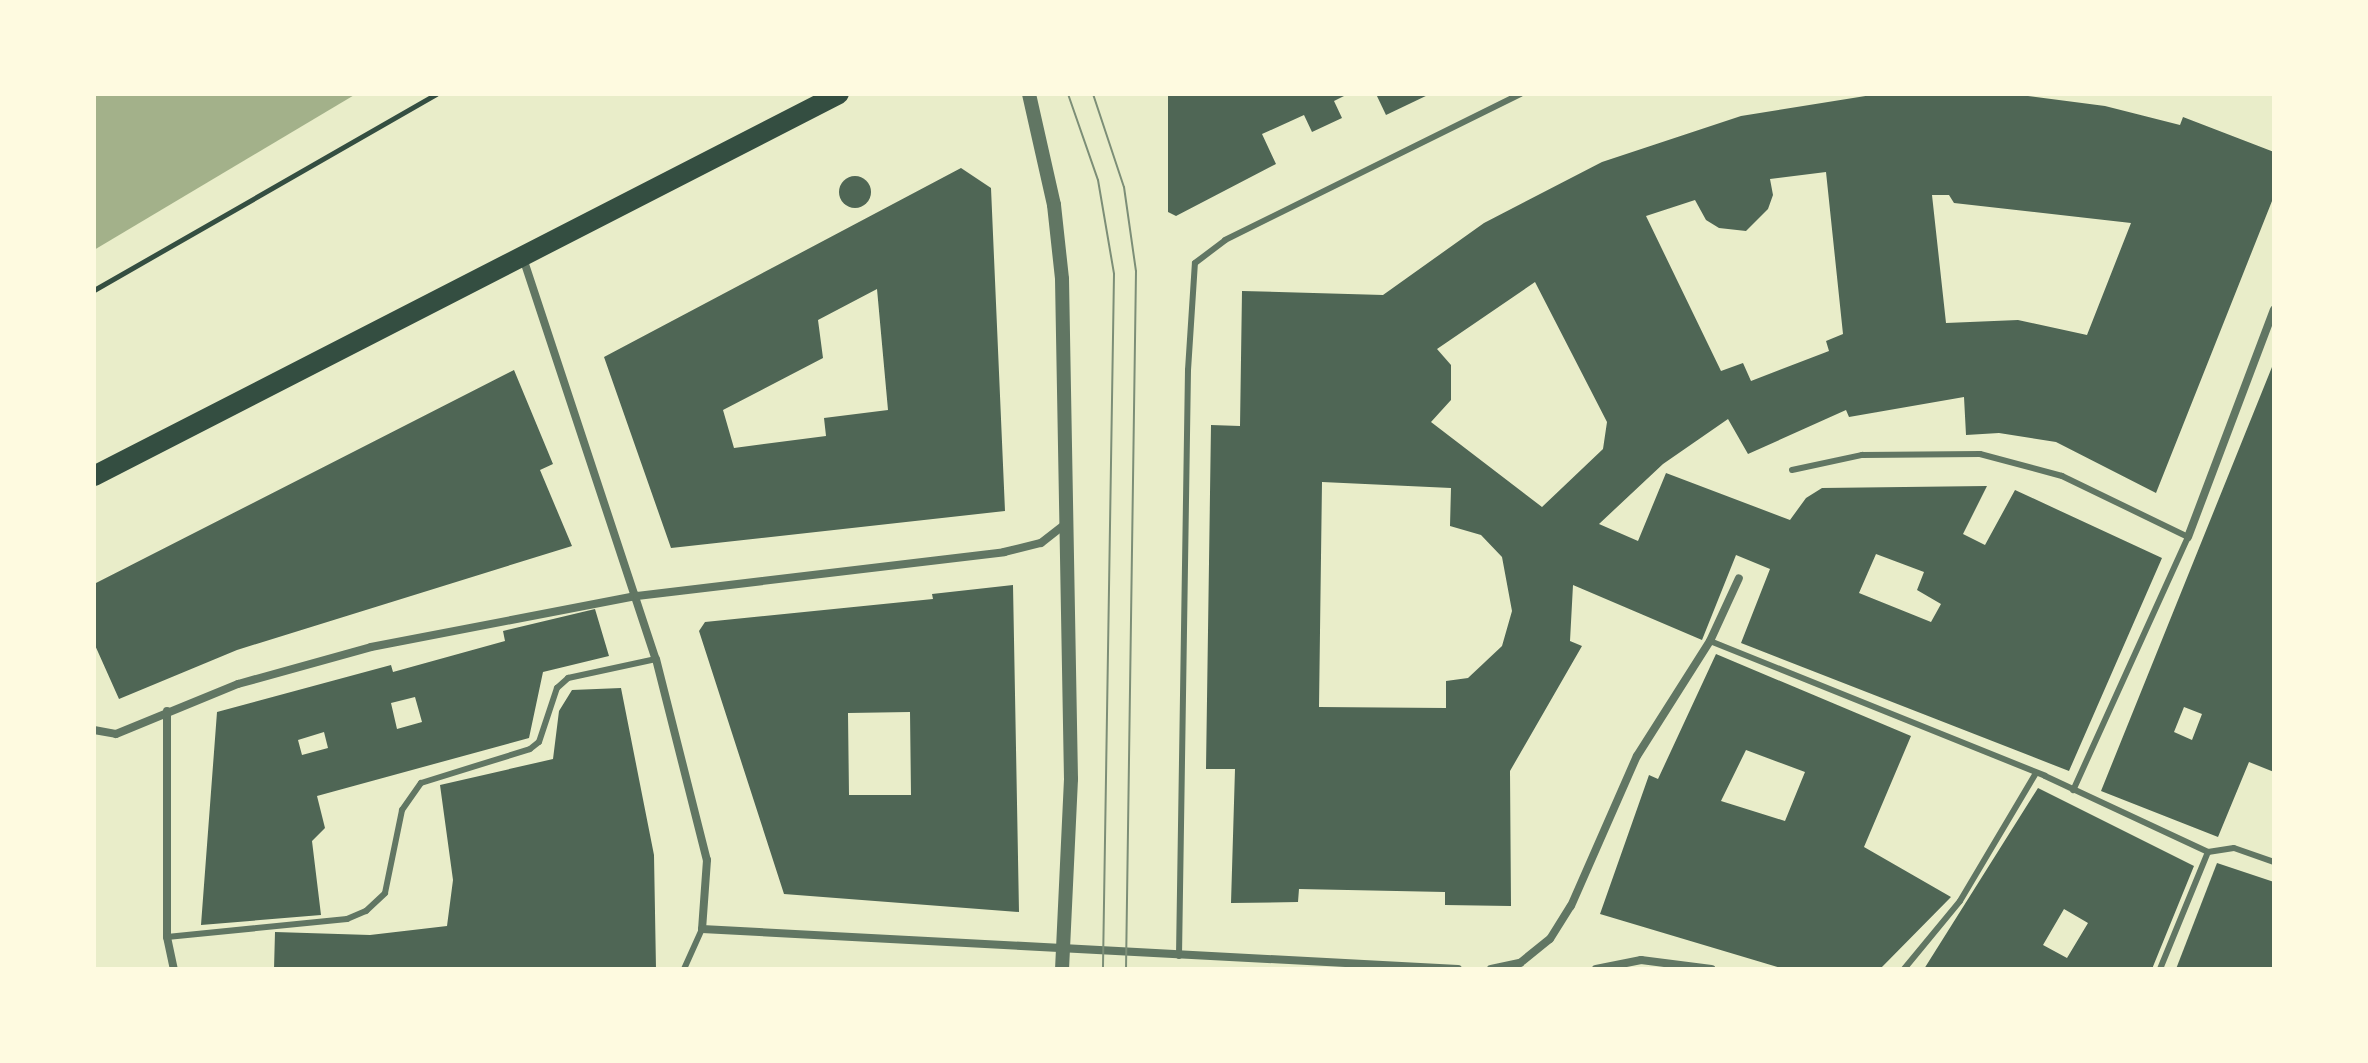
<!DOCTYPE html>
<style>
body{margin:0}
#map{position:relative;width:2368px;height:1063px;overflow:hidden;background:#e9edc9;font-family:Poppins,sans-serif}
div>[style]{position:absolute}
.water>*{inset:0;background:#a3b18a}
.building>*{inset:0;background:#4f6655}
.round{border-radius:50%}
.path>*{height:5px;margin:-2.5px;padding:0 2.5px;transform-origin:2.5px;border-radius:2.5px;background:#344e41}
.service>*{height:6px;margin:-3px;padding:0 3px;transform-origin:3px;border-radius:3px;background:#617663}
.minor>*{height:8px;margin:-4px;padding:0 4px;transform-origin:4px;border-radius:4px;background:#617663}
.tertiary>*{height:14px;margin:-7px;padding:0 7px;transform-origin:7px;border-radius:7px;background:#617663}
.primary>*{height:20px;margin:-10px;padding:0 10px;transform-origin:10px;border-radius:10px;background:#344e41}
.tram>*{height:2px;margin:-1px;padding:0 1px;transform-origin:1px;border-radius:1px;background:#7c8e77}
span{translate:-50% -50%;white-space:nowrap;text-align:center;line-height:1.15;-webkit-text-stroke:8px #fefae0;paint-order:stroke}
.frame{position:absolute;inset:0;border:96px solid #fefae0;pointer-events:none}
</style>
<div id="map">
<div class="water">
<div style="clip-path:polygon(94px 94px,356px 94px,94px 250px)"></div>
</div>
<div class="building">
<div style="clip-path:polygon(1168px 94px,1348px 94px,1334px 101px,1342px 118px,1312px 132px,1304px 115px,1262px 134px,1276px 164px,1176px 216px,1168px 212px)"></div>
<div style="clip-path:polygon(1376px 94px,1430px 94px,1386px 115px)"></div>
<div style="clip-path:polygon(evenodd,1878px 94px,2012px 94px,2105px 106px,2180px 125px,2183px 117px,2274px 152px,2274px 196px,2156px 493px,2056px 442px,1999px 433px,1966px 435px,1964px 397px,1849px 417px,1846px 410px,1748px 454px,1728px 419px,1663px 464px,1599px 524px,1638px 541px,1666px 473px,1790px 520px,1806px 498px,1822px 488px,1987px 486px,1963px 534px,1985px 545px,2015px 490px,2162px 558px,2069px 771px,1741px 643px,1770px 569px,1736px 555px,1702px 640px,1573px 585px,1570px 641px,1582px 646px,1510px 771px,1511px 906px,1445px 905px,1445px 892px,1299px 889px,1298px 902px,1231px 903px,1235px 769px,1206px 769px,1211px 425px,1240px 426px,1242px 291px,1383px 295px,1484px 223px,1602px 162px,1741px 116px,1878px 94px,1826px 172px,1843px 334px,1826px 341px,1829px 351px,1751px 381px,1743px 363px,1721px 371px,1646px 216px,1695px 200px,1706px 220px,1719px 228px,1746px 231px,1768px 209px,1773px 195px,1770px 179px,1826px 172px,1878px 94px,1932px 195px,1949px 195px,1954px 203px,2131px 223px,2087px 335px,2018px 320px,1946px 323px,1932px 195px,1878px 94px,1535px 282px,1607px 422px,1603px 449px,1542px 507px,1431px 422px,1451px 400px,1451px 365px,1437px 349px,1535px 282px,1878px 94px,1322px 482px,1451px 488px,1450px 526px,1481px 535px,1502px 557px,1512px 611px,1502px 646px,1468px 678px,1446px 681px,1446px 708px,1319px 707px,1322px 482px,1878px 94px,1876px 554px,1924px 572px,1917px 590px,1941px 604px,1931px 622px,1859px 593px,1876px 554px)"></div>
<div style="clip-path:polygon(evenodd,961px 168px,991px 188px,1005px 511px,671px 548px,604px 357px,961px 168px,877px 289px,888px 410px,824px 418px,826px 436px,734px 448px,723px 410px,823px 358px,818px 320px,877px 289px)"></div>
<div class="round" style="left:839px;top:176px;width:32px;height:32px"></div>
<div style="clip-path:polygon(evenodd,2274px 362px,2274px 772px,2249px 762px,2218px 837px,2101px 791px,2274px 362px,2184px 707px,2202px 714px,2192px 740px,2174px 732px,2184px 707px)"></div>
<div style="clip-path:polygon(514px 370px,553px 464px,540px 470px,572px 546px,237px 650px,119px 699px,94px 643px,94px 584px)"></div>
<div style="clip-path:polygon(evenodd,1013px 585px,1019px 912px,784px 894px,699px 631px,705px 622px,933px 599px,932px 594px,1013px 585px,910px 712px,911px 795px,849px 795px,848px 713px,910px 712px)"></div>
<div style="clip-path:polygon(evenodd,595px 609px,609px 656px,543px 672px,529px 738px,317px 796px,325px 828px,312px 841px,321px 915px,201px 925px,217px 712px,391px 665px,393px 672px,505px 641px,503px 631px,595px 609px,415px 697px,422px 722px,397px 729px,391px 703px,415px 697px,595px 609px,324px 732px,328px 748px,302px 755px,298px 740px,324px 732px)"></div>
<div style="clip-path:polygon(evenodd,1716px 654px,1911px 736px,1864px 847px,1951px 897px,1880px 969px,1784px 969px,1600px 914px,1649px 775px,1658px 779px,1716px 654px,1746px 750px,1805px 772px,1785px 821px,1721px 801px,1746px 750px)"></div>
<div style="clip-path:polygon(621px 688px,654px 855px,656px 969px,274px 969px,275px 932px,370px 935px,447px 926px,453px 880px,440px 785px,553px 759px,559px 711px,572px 690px)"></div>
<div style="clip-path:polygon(evenodd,2038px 788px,2194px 866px,2152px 969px,1924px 969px,2038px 788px,2064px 909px,2088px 923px,2067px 958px,2043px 945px,2064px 909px)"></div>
<div style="clip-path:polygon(2217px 863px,2274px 882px,2274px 969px,2176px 969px)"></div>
</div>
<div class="path">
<div style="left:94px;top:290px;width:394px;rotate:-29.8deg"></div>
</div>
<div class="service">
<div style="left:1792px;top:470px;width:72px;rotate:-12.1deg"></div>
<div style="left:1862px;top:455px;width:118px;rotate:-0.5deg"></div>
<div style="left:1980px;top:454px;width:85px;rotate:15deg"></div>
<div style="left:2062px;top:476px;width:140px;rotate:25.8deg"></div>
<div style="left:2188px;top:537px;width:278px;rotate:114.4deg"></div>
<div style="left:1710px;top:641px;width:361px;rotate:21.9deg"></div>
<div style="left:2045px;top:776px;width:180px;rotate:25deg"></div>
<div style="left:2208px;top:852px;width:26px;rotate:-9deg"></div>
<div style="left:2234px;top:848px;width:42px;rotate:19.3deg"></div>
<div style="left:167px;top:937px;width:181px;rotate:-5.7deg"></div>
<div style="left:347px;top:919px;width:21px;rotate:-23deg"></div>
<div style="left:366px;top:911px;width:26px;rotate:-43deg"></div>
<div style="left:385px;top:893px;width:85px;rotate:-78.4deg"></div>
<div style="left:402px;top:810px;width:33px;rotate:-55deg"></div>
<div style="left:421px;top:783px;width:114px;rotate:-17.3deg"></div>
<div style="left:530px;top:749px;width:11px;rotate:-38deg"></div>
<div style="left:539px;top:742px;width:57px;rotate:-71.6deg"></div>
<div style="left:557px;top:688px;width:15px;rotate:-42deg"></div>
<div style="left:568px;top:678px;width:90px;rotate:-12.2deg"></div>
<div style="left:1179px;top:956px;width:586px;rotate:-89.12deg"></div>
<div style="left:1188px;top:370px;width:107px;rotate:-86.3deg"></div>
<div style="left:1195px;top:263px;width:38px;rotate:-37deg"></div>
<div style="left:1225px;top:240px;width:330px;rotate:-26.3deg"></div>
<div style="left:684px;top:969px;width:44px;rotate:-65.8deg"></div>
<div style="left:1904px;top:969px;width:88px;rotate:-50.5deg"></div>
<div style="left:1960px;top:901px;width:149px;rotate:-59.3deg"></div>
<div style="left:2160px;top:969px;width:126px;rotate:-67.7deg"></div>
</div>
<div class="minor">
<div style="left:523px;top:258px;width:422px;rotate:71.7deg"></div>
<div style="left:656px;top:659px;width:207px;rotate:75.8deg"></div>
<div style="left:707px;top:860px;width:69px;rotate:94.1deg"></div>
<div style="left:702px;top:929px;width:757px;rotate:3.03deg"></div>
<div style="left:2188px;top:537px;width:243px;rotate:-69.3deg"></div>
<div style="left:167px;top:711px;width:226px;rotate:90deg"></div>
<div style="left:167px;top:937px;width:33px;rotate:78deg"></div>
<div style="left:94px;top:730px;width:22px;rotate:10deg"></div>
<div style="left:116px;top:734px;width:132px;rotate:-22.3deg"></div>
<div style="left:238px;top:684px;width:138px;rotate:-15.5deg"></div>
<div style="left:371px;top:647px;width:271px;rotate:-10.9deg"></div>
<div style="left:637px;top:596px;width:370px;rotate:-6.8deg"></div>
<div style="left:1004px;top:552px;width:38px;rotate:-14deg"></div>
<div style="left:1041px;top:543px;width:29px;rotate:-38deg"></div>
<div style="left:1491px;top:969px;width:30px;rotate:-12deg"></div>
<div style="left:1520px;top:963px;width:38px;rotate:-39deg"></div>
<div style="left:1550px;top:939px;width:39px;rotate:-58deg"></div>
<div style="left:1571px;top:906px;width:164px;rotate:-66.3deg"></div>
<div style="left:1637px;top:756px;width:136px;rotate:-57.6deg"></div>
<div style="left:1710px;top:641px;width:69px;rotate:-65.3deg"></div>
<div style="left:1596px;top:969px;width:46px;rotate:-11.3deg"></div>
<div style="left:1641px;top:960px;width:71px;rotate:7.3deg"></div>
</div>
<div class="tertiary">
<div style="left:1029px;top:94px;width:114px;rotate:77.3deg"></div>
<div style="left:1054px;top:205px;width:74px;rotate:83.8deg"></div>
<div style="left:1062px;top:279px;width:500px;rotate:88.97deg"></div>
<div style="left:1071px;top:779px;width:190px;rotate:92.7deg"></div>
</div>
<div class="primary">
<div style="left:94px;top:476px;width:837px;rotate:-27.15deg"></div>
</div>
<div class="tram">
<div style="left:1068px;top:94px;width:91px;rotate:70.8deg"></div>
<div style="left:1098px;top:180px;width:95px;rotate:80.3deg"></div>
<div style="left:1114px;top:274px;width:695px;rotate:90.91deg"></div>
<div style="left:1093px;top:94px;width:98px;rotate:71.6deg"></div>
<div style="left:1124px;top:187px;width:85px;rotate:81.9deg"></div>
<div style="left:1136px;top:271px;width:698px;rotate:90.82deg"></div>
</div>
<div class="frame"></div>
</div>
